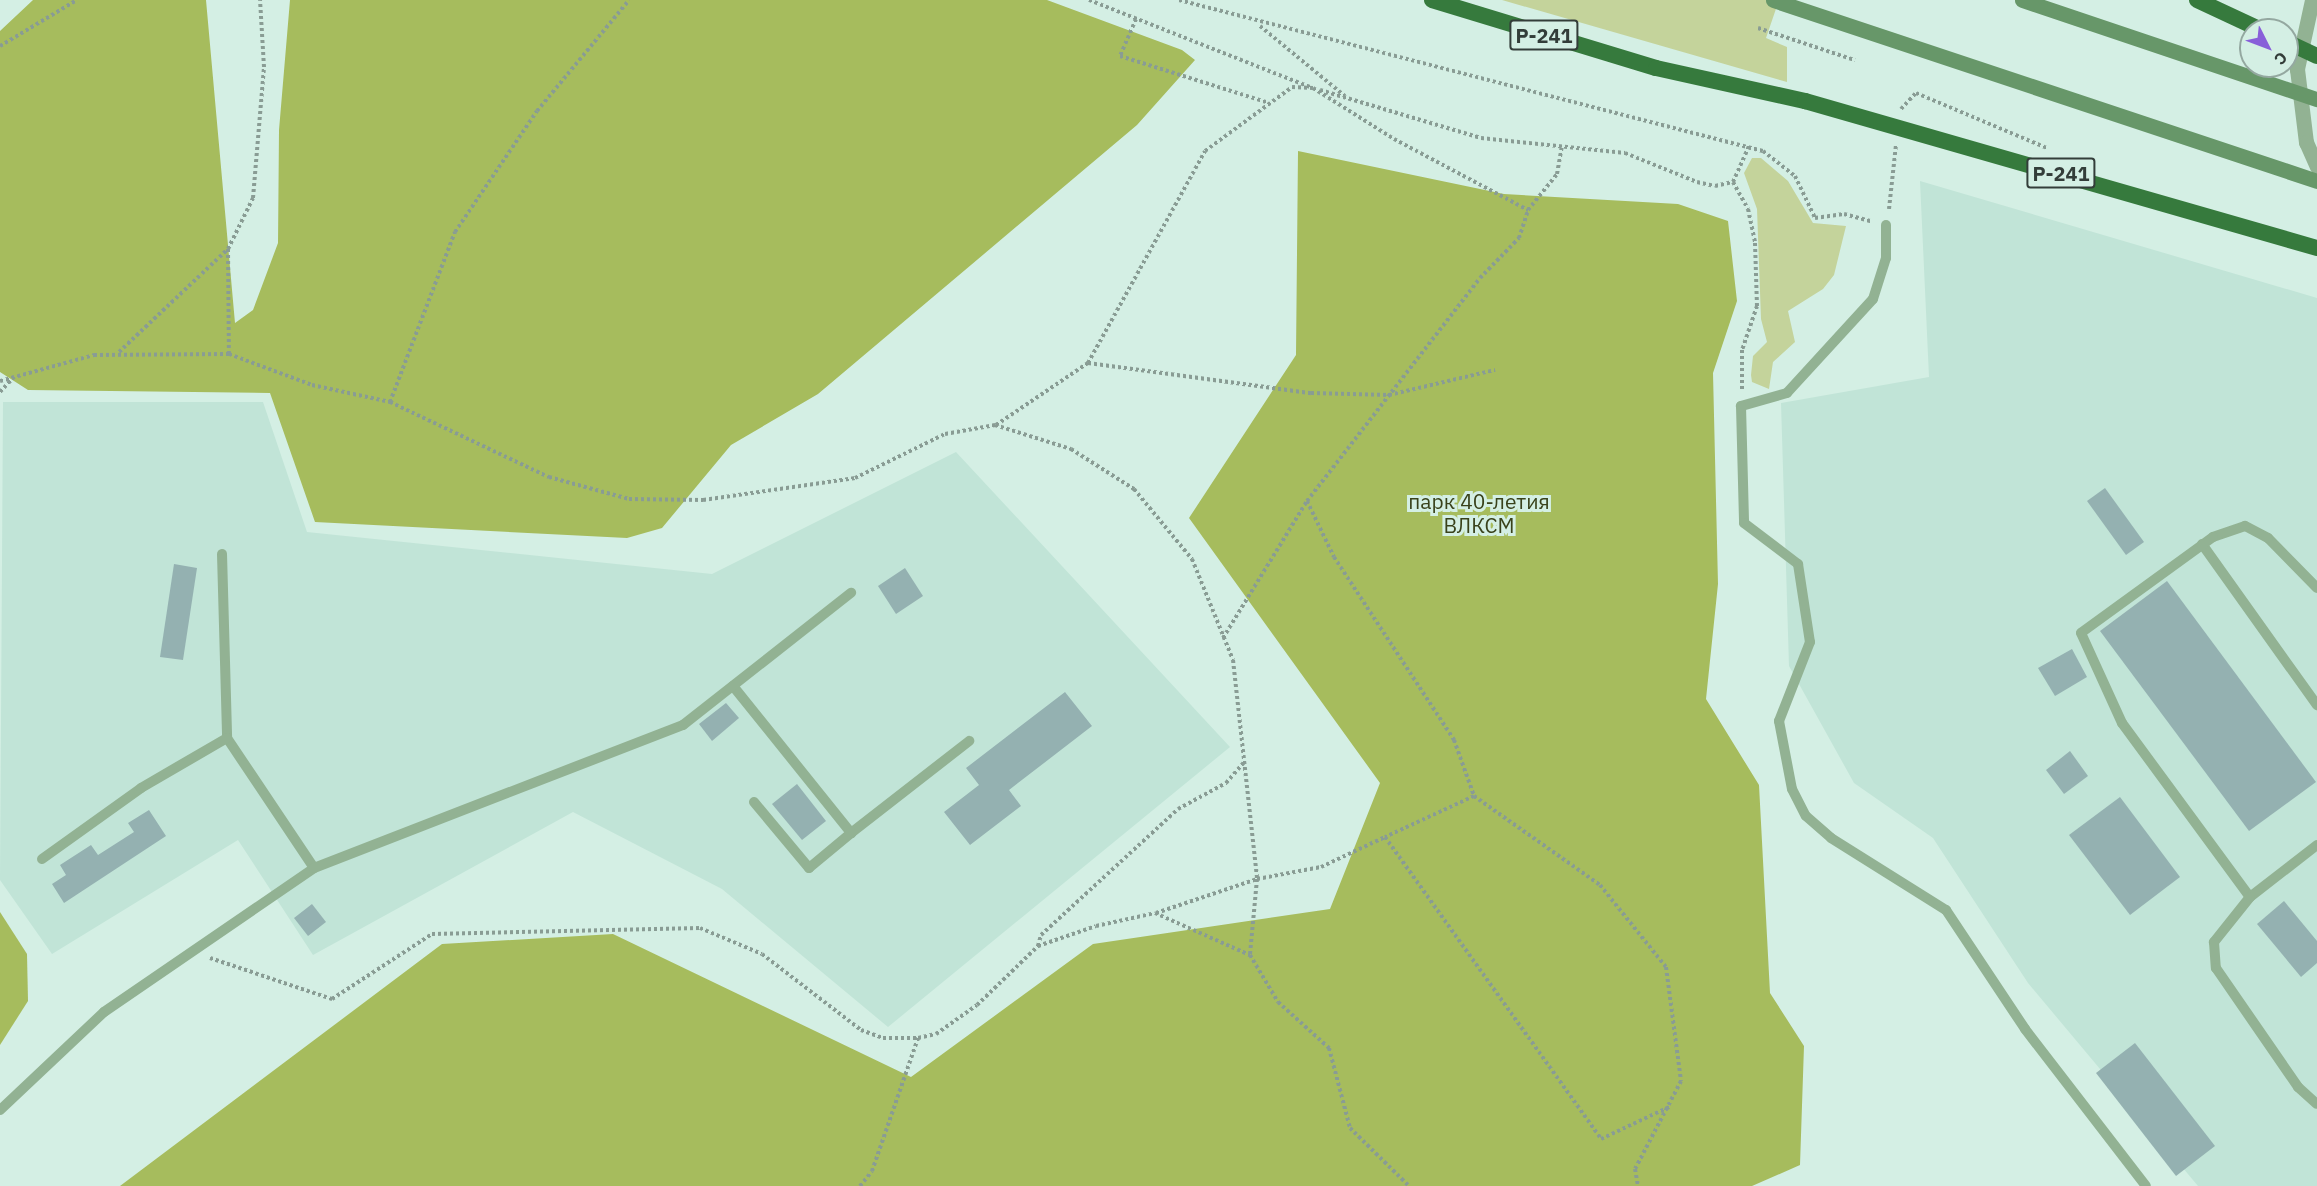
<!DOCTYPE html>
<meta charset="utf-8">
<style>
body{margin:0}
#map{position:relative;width:2317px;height:1186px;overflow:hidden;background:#d4efe4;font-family:"IBM Plex Sans",sans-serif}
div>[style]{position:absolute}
.built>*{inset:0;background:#c1e4d7}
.green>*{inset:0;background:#c4d39b}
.forest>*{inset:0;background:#a6bc5d}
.building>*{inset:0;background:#94b1b1}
.path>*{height:4px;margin-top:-2px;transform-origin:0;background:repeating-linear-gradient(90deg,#899c94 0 3px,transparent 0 6px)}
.service>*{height:10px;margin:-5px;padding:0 5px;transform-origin:5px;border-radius:5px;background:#92b293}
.minor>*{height:15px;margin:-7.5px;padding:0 7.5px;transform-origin:7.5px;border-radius:7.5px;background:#92b293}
.secondary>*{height:15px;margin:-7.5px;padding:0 7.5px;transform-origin:7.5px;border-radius:7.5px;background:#679769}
.trunk>*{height:16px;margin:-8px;padding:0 8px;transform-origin:8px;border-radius:8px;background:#367a3d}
.secondary-bridge>*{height:15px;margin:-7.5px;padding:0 7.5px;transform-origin:7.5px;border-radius:7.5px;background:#679769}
.trunk-bridge>*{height:16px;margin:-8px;padding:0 8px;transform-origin:8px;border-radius:8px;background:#367a3d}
span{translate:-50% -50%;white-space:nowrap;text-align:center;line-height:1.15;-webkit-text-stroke:6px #d4efe4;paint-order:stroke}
.shield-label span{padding:2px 4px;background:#d4efe4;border:2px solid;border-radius:4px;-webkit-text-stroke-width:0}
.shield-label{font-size:20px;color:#333d39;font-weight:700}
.park-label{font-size:21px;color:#39421b}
.north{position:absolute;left:2239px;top:18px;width:60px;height:60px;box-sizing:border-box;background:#d4efe4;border:2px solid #94a8a0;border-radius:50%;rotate:132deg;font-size:16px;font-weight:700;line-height:24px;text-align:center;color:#333d39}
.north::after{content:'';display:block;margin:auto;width:21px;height:27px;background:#885fd9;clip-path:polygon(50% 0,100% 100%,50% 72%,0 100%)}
</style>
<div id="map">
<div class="built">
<div style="clip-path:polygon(1920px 181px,2317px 298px,2317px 1186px,2198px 1186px,2028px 983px,1933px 838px,1854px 783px,1789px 666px,1781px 403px,1929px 377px)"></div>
<div style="clip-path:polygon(3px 402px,263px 402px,307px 532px,712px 574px,956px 452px,1230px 747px,888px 1027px,722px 889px,573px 812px,313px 955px,238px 840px,52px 954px,0 880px)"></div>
</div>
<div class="green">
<div style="clip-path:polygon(1502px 0,1779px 0,1766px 38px,1787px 47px,1787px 82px)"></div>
<div style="clip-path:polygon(1752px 158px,1761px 158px,1788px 181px,1813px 223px,1846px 226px,1834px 275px,1823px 289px,1788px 311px,1795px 342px,1773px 362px,1769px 389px,1752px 382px,1751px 375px,1753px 356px,1767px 342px,1761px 319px,1757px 209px,1744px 173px)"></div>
</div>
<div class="forest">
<div style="clip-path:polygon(33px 0,206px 0,235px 323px,253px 310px,278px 243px,279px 130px,290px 0,1047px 0,1182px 50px,1195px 60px,1137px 125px,818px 394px,731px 445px,662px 528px,627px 538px,315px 522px,270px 393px,28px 390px,0 372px,0 31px)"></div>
<div style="clip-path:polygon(1298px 151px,1504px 194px,1678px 204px,1728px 221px,1737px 301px,1713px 373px,1718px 584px,1706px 699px,1759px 785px,1770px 993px,1804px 1046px,1800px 1165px,1752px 1186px,120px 1186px,442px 944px,613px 934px,911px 1077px,1093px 944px,1330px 909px,1380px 783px,1189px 518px,1296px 355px)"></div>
<div style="clip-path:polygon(0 912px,27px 954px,28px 1001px,0 1045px)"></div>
</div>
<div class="building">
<div style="clip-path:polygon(2105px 488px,2144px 542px,2126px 555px,2087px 501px)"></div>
<div style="clip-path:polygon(174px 564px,197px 568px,183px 660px,160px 657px)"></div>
<div style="clip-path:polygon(905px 568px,923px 596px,896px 614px,878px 586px)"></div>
<div style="clip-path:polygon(2167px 581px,2316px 782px,2249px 831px,2100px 631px)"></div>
<div style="clip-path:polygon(2072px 649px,2087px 677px,2055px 696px,2038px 668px)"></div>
<div style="clip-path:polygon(1065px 692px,1092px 726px,1009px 790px,1021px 806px,970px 845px,944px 812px,979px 785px,966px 768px)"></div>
<div style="clip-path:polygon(726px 703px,739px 718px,712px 741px,699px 724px)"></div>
<div style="clip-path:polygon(2070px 751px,2088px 776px,2064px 794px,2046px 770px)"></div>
<div style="clip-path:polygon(797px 784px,826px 821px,802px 840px,772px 804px)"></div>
<div style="clip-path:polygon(2120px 797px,2180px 877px,2130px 915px,2069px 835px)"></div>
<div style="clip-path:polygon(149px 810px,166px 836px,64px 903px,52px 884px,66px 875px,60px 865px,91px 845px,98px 855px,134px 832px,128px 823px)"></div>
<div style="clip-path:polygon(2284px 901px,2317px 941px,2317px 963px,2301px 977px,2257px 924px)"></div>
<div style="clip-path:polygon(312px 904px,326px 922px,308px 936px,294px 918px)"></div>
<div style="clip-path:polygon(2135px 1043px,2215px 1146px,2176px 1176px,2096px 1073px)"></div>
</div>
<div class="path">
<div style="left:1089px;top:0;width:238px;rotate:21.5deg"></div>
<div style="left:1179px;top:0;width:603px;rotate:14.5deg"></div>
<div style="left:1763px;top:151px;width:41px;rotate:38deg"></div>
<div style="left:1795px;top:176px;width:47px;rotate:64.5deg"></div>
<div style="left:1815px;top:218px;width:29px;rotate:-8deg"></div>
<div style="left:1844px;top:214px;width:28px;rotate:15deg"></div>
<div style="left:1136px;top:19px;width:40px;rotate:113.4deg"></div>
<div style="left:1120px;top:56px;width:156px;rotate:17.5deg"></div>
<div style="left:1260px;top:26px;width:110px;rotate:39.5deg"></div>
<div style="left:1758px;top:28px;width:102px;rotate:18.3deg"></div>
<div style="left:0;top:46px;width:90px;rotate:-30.9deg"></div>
<div style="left:1320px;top:90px;width:168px;rotate:16.6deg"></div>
<div style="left:1481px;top:138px;width:145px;rotate:5.9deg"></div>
<div style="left:1625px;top:153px;width:78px;rotate:21.9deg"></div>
<div style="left:1697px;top:182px;width:18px;rotate:13deg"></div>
<div style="left:1715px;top:186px;width:18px;rotate:-13deg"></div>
<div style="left:1901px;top:109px;width:22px;rotate:-47deg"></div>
<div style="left:1916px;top:93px;width:142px;rotate:22.8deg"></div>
<div style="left:1733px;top:182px;width:31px;rotate:61deg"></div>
<div style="left:1748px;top:209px;width:35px;rotate:78deg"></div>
<div style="left:1755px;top:243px;width:63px;rotate:88.2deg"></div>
<div style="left:1757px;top:306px;width:46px;rotate:108.8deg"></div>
<div style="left:1742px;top:350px;width:40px;rotate:90deg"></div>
<div style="left:1733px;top:182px;width:39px;rotate:-66deg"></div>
<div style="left:1889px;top:209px;width:64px;rotate:-83.8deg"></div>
<div style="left:228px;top:249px;width:105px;rotate:89.5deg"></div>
<div style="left:229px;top:354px;width:89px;rotate:20.5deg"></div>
<div style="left:312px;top:385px;width:80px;rotate:12.3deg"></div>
<div style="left:390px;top:402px;width:176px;rotate:25.3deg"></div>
<div style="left:549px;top:477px;width:83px;rotate:15.4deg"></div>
<div style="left:629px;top:499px;width:74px;rotate:0.8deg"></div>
<div style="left:703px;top:500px;width:154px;rotate:-8.2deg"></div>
<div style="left:855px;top:478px;width:100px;rotate:-26.1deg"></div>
<div style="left:945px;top:434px;width:51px;rotate:-10.2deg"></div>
<div style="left:995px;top:425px;width:80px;rotate:17.5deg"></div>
<div style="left:1071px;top:449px;width:75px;rotate:32.4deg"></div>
<div style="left:1134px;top:489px;width:91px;rotate:50.4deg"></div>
<div style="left:1192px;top:559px;width:109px;rotate:67.9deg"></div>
<div style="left:1233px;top:660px;width:220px;rotate:83.7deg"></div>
<div style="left:1257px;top:879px;width:76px;rotate:95.3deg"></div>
<div style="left:1250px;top:955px;width:55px;rotate:59.2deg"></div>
<div style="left:1278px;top:1002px;width:69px;rotate:42deg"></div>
<div style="left:1329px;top:1048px;width:83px;rotate:75.3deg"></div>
<div style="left:1350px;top:1128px;width:83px;rotate:44.5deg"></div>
<div style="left:119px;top:352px;width:150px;rotate:-43.4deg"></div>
<div style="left:228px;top:249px;width:57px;rotate:-63.9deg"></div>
<div style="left:253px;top:198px;width:131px;rotate:-85.2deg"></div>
<div style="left:264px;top:67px;width:67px;rotate:-93.4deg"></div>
<div style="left:1088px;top:363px;width:225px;rotate:7.7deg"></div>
<div style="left:1311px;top:393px;width:78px;rotate:1.5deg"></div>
<div style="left:1389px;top:395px;width:109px;rotate:-13.3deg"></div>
<div style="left:0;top:381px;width:98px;rotate:-15.5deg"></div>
<div style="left:94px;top:355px;width:135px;rotate:-0.4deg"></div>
<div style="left:0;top:392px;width:22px;rotate:-47deg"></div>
<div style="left:390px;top:402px;width:182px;rotate:-69.1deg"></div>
<div style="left:455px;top:232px;width:146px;rotate:-55.9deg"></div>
<div style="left:537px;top:111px;width:144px;rotate:-50.3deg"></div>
<div style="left:996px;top:425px;width:111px;rotate:-34deg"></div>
<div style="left:1088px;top:363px;width:242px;rotate:-61.1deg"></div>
<div style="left:1205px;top:151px;width:108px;rotate:-36.3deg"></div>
<div style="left:1292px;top:87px;width:21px;rotate:3deg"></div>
<div style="left:1313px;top:88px;width:96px;rotate:32.2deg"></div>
<div style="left:1394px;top:139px;width:152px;rotate:27.9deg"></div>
<div style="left:1307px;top:501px;width:62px;rotate:64.3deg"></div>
<div style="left:1334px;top:557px;width:219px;rotate:56.7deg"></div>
<div style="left:1454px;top:740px;width:59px;rotate:70.3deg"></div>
<div style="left:1474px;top:796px;width:154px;rotate:35.2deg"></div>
<div style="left:1600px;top:885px;width:105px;rotate:51.2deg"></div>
<div style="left:1666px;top:967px;width:115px;rotate:82.5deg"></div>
<div style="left:1681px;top:1081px;width:99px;rotate:117.6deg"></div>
<div style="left:1635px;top:1169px;width:17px;rotate:80deg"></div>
<div style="left:1223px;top:638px;width:161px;rotate:-58.5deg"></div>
<div style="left:1307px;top:501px;width:282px;rotate:-52.2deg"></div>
<div style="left:1480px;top:278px;width:56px;rotate:-45.7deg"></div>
<div style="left:1519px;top:238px;width:29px;rotate:-72deg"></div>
<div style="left:1528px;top:210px;width:46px;rotate:-51.1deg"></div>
<div style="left:1557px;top:174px;width:27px;rotate:-80deg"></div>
<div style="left:1474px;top:796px;width:98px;rotate:155.3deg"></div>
<div style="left:1385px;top:837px;width:371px;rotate:54.4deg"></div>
<div style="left:1601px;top:1139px;width:77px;rotate:-25.2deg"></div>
<div style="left:1156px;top:913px;width:107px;rotate:-18.6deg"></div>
<div style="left:1257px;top:879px;width:65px;rotate:-10.6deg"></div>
<div style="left:1321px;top:867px;width:71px;rotate:-25.1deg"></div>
<div style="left:1038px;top:946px;width:11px;rotate:-75deg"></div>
<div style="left:1041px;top:935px;width:186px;rotate:-42.6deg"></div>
<div style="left:1178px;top:809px;width:55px;rotate:-28.4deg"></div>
<div style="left:1226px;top:783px;width:29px;rotate:-49deg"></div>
<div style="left:210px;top:958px;width:129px;rotate:18.6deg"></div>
<div style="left:332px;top:999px;width:119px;rotate:-33deg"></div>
<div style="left:432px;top:934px;width:268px;rotate:-1.3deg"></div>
<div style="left:700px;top:928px;width:67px;rotate:22.8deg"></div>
<div style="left:762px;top:954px;width:125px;rotate:37.5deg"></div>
<div style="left:861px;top:1030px;width:23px;rotate:20deg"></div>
<div style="left:883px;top:1038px;width:35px"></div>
<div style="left:918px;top:1038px;width:18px;rotate:-13deg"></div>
<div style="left:936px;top:1034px;width:50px;rotate:-35.3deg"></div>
<div style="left:977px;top:1005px;width:85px;rotate:-44deg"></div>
<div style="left:1038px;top:946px;width:61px;rotate:-19deg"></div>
<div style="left:1096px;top:926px;width:60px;rotate:-12.4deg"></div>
<div style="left:1155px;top:913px;width:104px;rotate:23.9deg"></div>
<div style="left:860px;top:1186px;width:19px;rotate:-51deg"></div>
<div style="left:872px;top:1171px;width:141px;rotate:-70.9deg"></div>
</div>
<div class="service">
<div style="left:1886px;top:225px;width:33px;rotate:90deg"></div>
<div style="left:1886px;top:258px;width:43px;rotate:107.6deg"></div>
<div style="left:1873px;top:299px;width:127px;rotate:132.5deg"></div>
<div style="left:1787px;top:393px;width:48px;rotate:164.2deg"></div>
<div style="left:1741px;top:406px;width:117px;rotate:88.5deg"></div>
<div style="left:1744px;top:523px;width:68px;rotate:37.2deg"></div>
<div style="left:1798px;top:564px;width:79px;rotate:81.3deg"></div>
<div style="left:1810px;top:642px;width:85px;rotate:111.4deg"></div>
<div style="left:1779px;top:721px;width:69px;rotate:79.2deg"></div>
<div style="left:1792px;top:789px;width:30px;rotate:63deg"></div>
<div style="left:1806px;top:816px;width:33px;rotate:41deg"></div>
<div style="left:1831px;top:838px;width:136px;rotate:32.1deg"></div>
<div style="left:1946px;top:910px;width:143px;rotate:56.4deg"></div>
<div style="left:2025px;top:1029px;width:198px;rotate:52.4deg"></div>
<div style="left:2202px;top:544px;width:198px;rotate:54.5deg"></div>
<div style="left:222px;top:554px;width:184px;rotate:88.4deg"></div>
<div style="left:227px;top:738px;width:156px;rotate:56.2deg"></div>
<div style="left:2317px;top:588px;width:70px;rotate:-134.4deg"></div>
<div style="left:2268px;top:538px;width:26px;rotate:-152deg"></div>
<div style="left:2245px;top:526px;width:34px;rotate:161deg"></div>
<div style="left:2213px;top:537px;width:163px;rotate:144deg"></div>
<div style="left:2081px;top:633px;width:99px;rotate:65.5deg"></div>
<div style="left:2122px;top:723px;width:216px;rotate:53.7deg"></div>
<div style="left:2250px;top:897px;width:85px;rotate:-37.8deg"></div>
<div style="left:733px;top:686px;width:189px;rotate:51.2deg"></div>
<div style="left:851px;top:833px;width:150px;rotate:-37.9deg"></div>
<div style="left:754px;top:802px;width:86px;rotate:50.2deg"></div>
<div style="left:809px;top:868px;width:55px;rotate:-39.8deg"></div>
<div style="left:42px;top:859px;width:122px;rotate:-35.6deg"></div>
<div style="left:141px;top:788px;width:99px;rotate:-30.2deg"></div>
<div style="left:2250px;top:897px;width:58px;rotate:128.7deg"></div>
<div style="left:2214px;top:942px;width:26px;rotate:86deg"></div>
<div style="left:2216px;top:968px;width:145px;rotate:55.4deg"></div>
<div style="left:2298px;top:1087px;width:25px;rotate:42deg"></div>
<div style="left:0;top:1110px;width:143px;rotate:-43.3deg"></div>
<div style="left:104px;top:1012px;width:255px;rotate:-34.4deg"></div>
<div style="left:314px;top:868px;width:396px;rotate:-21.2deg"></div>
<div style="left:683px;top:725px;width:214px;rotate:-38.2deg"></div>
</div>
<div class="minor">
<div style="left:2312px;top:0;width:71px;rotate:102.3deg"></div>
<div style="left:2297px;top:69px;width:74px;rotate:83deg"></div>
<div style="left:2306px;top:142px;width:27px;rotate:66deg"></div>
</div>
<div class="secondary">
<div style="left:1773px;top:0;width:573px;rotate:18.4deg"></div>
</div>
<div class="trunk">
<div style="left:1432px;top:0;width:234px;rotate:16.9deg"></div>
<div style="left:1656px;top:68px;width:153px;rotate:12.5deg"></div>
<div style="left:2197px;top:0;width:71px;rotate:25.1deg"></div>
</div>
<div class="secondary-bridge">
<div style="left:2022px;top:0;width:311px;rotate:18.6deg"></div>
</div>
<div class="trunk-bridge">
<div style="left:2287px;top:42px;width:33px;rotate:25deg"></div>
<div style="left:1805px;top:101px;width:533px;rotate:16.02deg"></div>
</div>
<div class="shield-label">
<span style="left:1544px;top:35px">Р-241</span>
<span style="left:2061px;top:173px">Р-241</span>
</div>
<div class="park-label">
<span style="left:1479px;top:513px">парк 40-летия<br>ВЛКСМ</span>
</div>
<div class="north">С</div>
</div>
